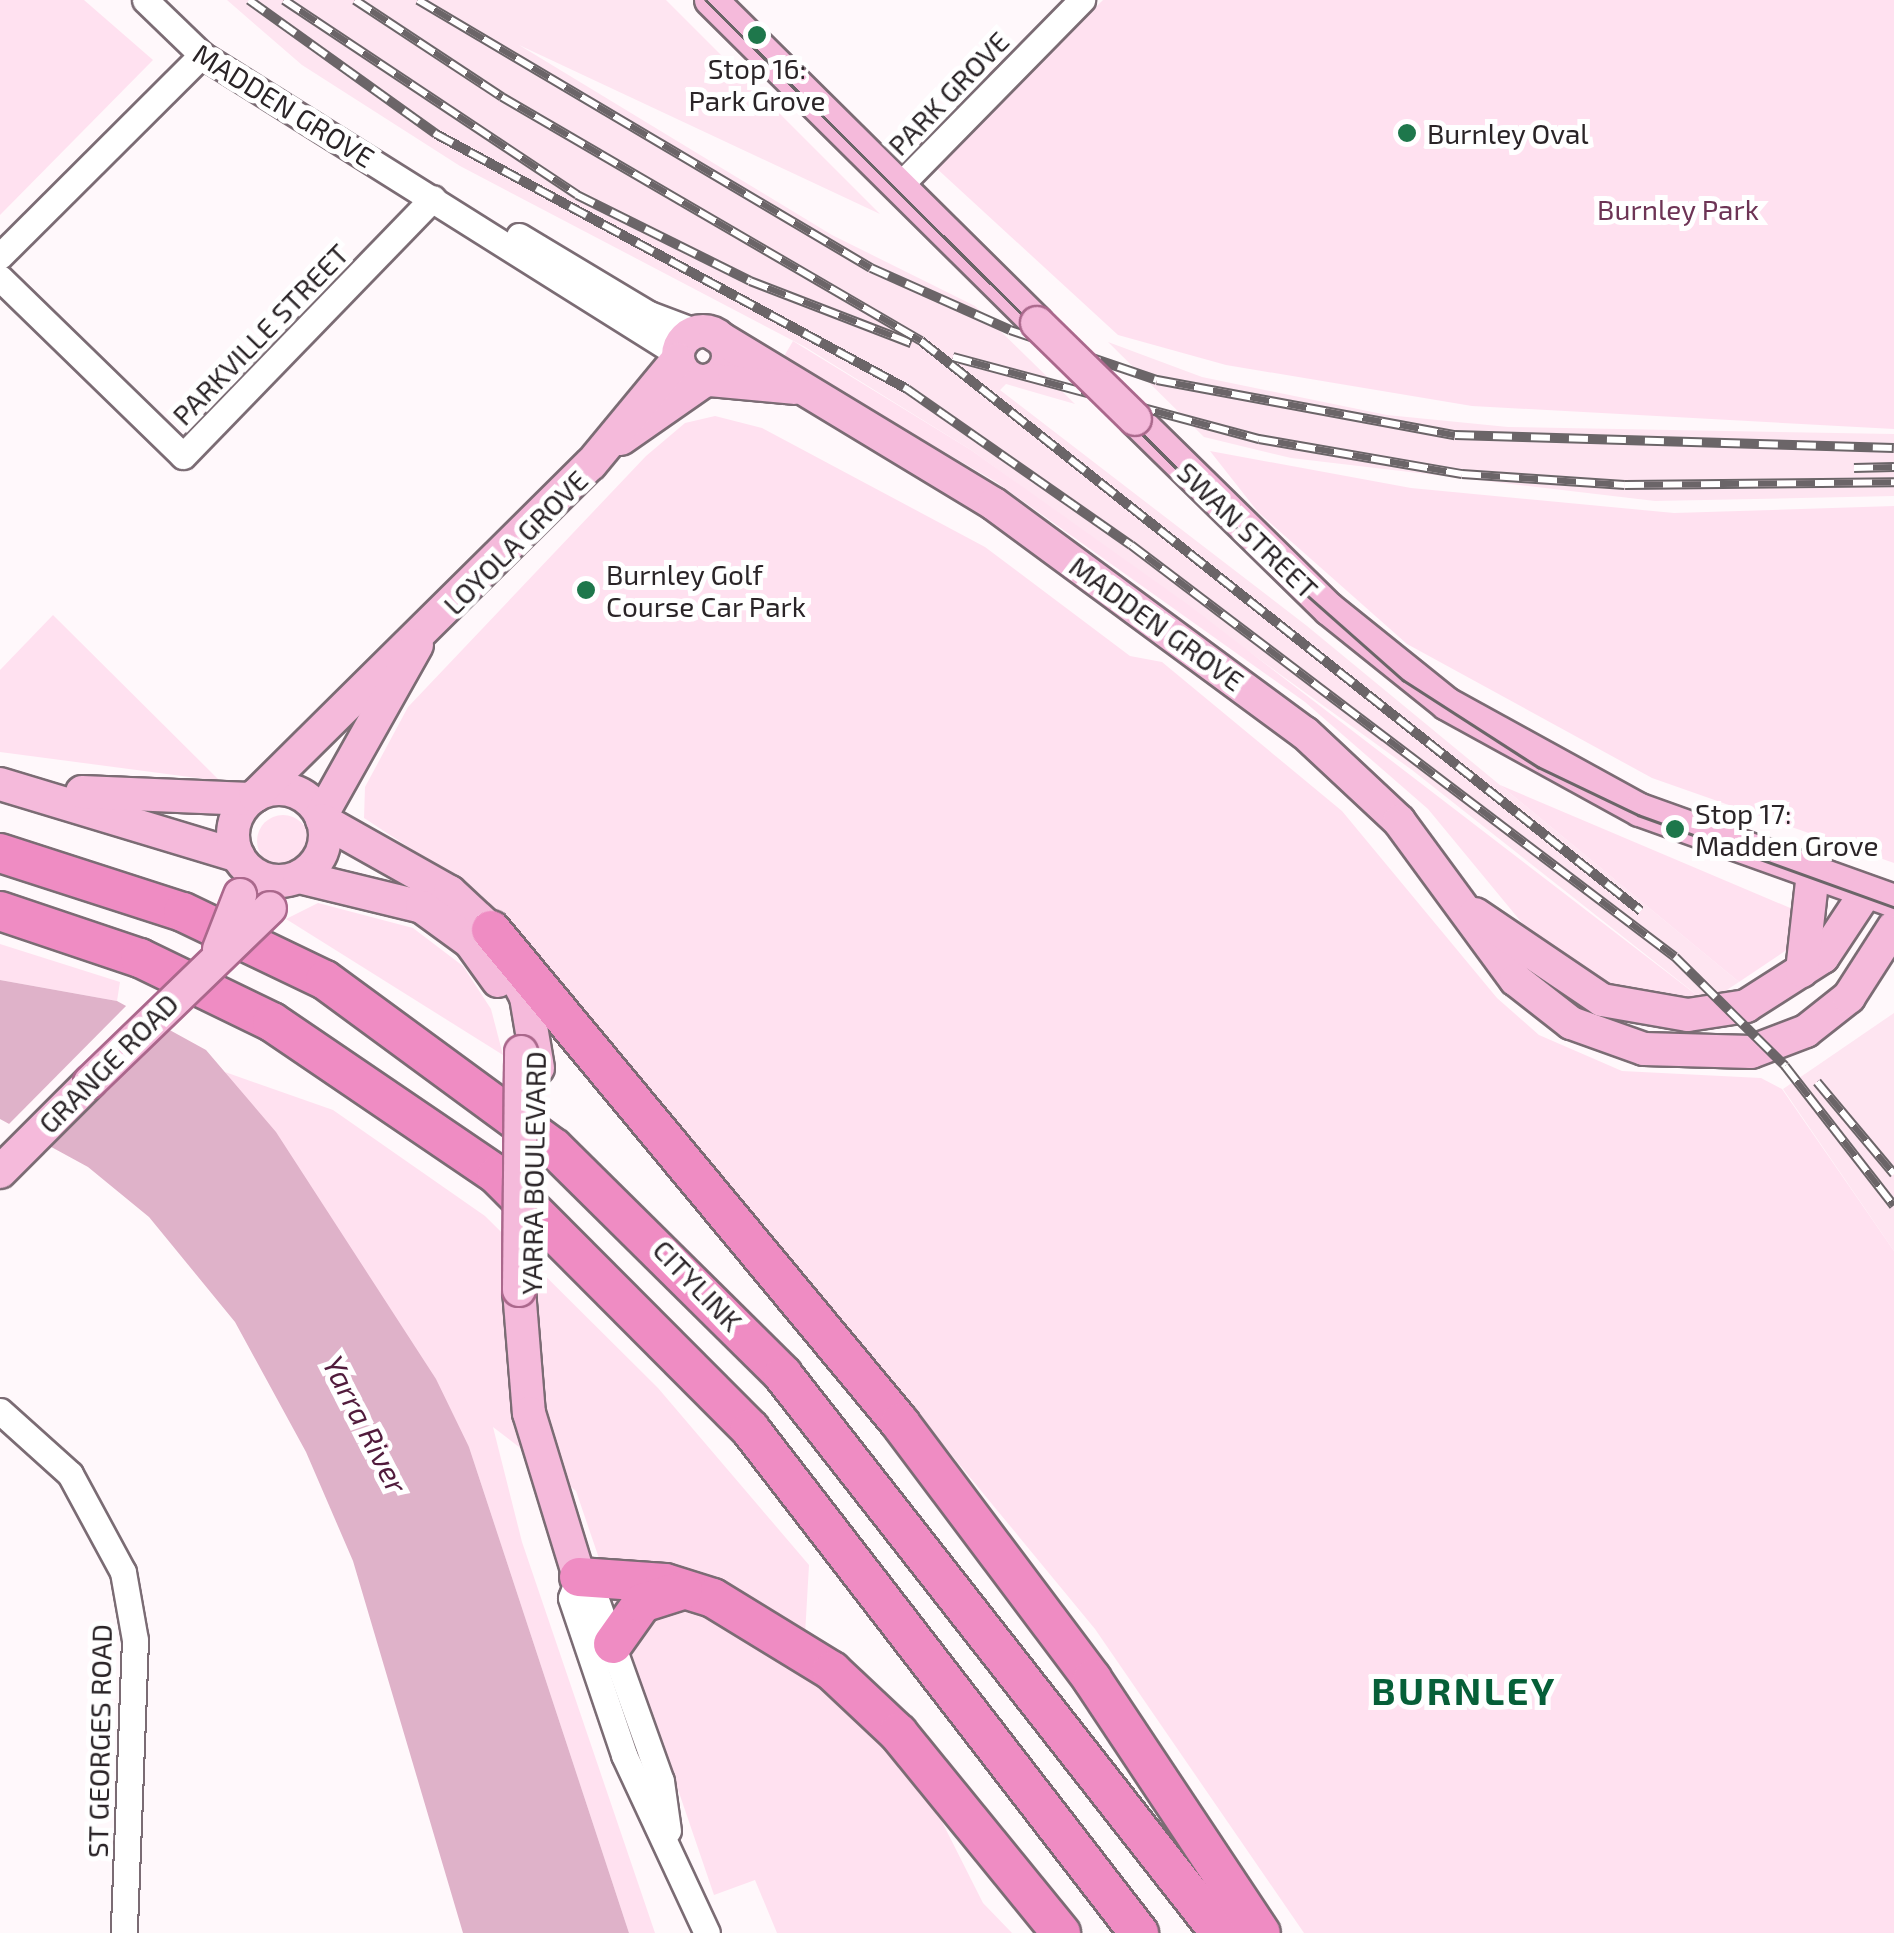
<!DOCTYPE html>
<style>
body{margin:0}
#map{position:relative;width:1894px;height:1933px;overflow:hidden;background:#fff8fb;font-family:"Exo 2",sans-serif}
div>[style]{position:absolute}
.built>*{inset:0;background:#fee5f1}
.green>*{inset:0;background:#ffe1f0}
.round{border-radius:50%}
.water>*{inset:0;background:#dfb2c9}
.pier>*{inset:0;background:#fff8fb}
.roads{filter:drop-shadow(2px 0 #7b6c74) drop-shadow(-2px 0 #7b6c74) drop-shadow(0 2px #7b6c74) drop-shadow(0 -2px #7b6c74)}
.minor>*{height:25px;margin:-12.5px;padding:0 12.5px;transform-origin:12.5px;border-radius:12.5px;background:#fff}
.major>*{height:32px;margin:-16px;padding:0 16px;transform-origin:16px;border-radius:16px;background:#f5badb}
.major>.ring{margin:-16px;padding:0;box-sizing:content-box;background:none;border:32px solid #f5badb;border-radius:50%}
.highway>*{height:38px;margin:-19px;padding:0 19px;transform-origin:19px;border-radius:19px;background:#ef8cc3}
.tram>*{height:2.5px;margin:-1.25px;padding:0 1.25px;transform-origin:1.25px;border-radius:1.25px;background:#6b6568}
.rail>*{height:10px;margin-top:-5px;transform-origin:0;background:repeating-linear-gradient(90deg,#fff 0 19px,#6b6568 0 38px);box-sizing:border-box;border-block:2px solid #6b6568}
.bridges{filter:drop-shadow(2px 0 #aa688c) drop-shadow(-2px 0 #aa688c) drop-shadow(0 2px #aa688c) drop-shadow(0 -2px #aa688c)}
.major-bridge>*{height:32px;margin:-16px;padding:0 16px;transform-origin:16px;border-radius:16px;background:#f5badb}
.dots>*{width:28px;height:28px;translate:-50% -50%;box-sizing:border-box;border:5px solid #fff;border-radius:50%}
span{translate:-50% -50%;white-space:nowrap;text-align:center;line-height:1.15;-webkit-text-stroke:10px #fff;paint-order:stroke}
.poi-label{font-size:28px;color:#2a2427}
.left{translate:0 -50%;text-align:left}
.street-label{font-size:28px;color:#2a2427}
.park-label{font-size:28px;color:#6d3455}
.water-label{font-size:30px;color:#511b3c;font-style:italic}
.district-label{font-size:38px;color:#065f38;font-weight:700;letter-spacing:2.5px}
</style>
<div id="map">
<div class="built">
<div style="clip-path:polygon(227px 0,666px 0,880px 214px,519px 45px,832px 235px,975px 306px,1075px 404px,1006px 384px,1000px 390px,1307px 626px,1739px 982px,1707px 1003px,1412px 770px,971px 450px,805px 347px,460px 166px,302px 65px)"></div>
<div style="clip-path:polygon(1108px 342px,1202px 377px,1387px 415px,1508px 427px,1894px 434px,1894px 496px,1655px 501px,1291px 458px,1204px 437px)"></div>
<div style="clip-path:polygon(1894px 1013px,1894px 1251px,1783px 1089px)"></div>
</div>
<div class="green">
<div style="clip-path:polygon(0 0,84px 0,153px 60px,0 215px)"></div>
<div style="clip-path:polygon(1103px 0,1894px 0,1894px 429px,1472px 406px,1226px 365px,1118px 335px,934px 166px)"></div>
<div style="clip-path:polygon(793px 341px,971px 450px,1190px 606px,1707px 1003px,1620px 996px,1536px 940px,1428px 809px,1305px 702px,996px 482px,783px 358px)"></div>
<div style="clip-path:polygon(715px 416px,762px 428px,985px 547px,1130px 656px,1162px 662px,1342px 811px,1497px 998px,1539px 1035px,1622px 1071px,1761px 1078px,1782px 1089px,1894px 1251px,1894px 1933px,1304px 1933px,1095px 1629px,536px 951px,480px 894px,364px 818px,365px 787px,408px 707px,646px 456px,685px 423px)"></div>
<div style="clip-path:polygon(1210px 451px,1411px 488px,1674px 513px,1894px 506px,1894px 863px,1652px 778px,1407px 644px,1258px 512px)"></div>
<div style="clip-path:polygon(53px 615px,220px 781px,0 752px,0 670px)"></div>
<div style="clip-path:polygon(1500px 785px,1802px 913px,1788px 949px,1739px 982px)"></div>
<div class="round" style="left:257px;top:815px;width:52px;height:52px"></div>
<div style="clip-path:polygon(318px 903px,413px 928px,463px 966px,491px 1009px,503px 1055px,286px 919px)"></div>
<div style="clip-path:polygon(0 944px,120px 982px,117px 1001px,0 980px)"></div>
<div style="clip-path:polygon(225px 1072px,333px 1110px,485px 1216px,658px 1388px,809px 1565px,805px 1635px,925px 1788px,983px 1903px,1012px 1933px,777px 1933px,755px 1880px,714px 1895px,576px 1491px,493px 1427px,522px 1542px,655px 1933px,629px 1933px,469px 1447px)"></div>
</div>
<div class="water">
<div style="clip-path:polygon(0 980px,117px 1001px,206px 1050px,276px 1132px,436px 1379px,469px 1447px,629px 1933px,463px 1933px,353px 1561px,306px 1452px,235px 1322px,149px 1217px,88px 1167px,0 1119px)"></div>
</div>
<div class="pier">
<div style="clip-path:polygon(130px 1002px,171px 1025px,49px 1148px,8px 1125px)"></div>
</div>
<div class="roads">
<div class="minor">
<div style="left:145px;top:0;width:79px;rotate:44deg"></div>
<div style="left:202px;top:55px;width:562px;rotate:32.14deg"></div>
<div style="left:900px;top:185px;width:260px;rotate:-45.5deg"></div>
<div style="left:519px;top:236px;width:152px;rotate:31deg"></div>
<div style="left:649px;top:314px;width:51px;rotate:20.6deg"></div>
<div style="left:0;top:256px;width:285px;rotate:-44.9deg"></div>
<div style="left:0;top:278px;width:255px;rotate:44.2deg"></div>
<div style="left:183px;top:456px;width:359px;rotate:-45.9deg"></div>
<div style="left:0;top:1411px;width:94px;rotate:42deg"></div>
<div style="left:70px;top:1474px;width:111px;rotate:61.6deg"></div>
<div style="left:123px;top:1572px;width:69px;rotate:80deg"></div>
<div style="left:135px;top:1640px;width:293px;rotate:92.2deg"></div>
<div style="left:579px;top:1577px;width:22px;rotate:111deg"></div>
<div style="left:571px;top:1598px;width:166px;rotate:71.3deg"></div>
<div style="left:624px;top:1755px;width:196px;rotate:65deg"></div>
<div style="left:579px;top:1577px;width:26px;rotate:51deg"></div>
<div style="left:595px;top:1597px;width:195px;rotate:70.3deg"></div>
<div style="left:661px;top:1781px;width:50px;rotate:82deg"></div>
</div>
<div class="major">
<div style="left:711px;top:0;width:459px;rotate:44.7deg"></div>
<div class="ring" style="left:678px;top:331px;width:18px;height:18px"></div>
<div style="left:715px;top:335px;width:326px;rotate:31.2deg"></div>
<div style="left:994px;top:504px;width:386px;rotate:36.4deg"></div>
<div style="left:1305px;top:733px;width:129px;rotate:43.1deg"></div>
<div style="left:1399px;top:821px;width:197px;rotate:53.7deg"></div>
<div style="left:1516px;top:980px;width:70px;rotate:38deg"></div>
<div style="left:1571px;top:1023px;width:77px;rotate:19.6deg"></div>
<div style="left:1644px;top:1049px;width:107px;rotate:1.6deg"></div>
<div style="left:1751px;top:1052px;width:59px;rotate:-20.9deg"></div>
<div style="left:1806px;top:1031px;width:55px;rotate:-38.3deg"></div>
<div style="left:1849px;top:997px;width:83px;rotate:-57.3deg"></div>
<div style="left:710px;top:380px;width:84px;rotate:5.4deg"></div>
<div style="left:1135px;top:419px;width:272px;rotate:44.4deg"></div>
<div style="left:1329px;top:609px;width:151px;rotate:38.8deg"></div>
<div style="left:1447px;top:704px;width:220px;rotate:28.8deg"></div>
<div style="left:1640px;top:810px;width:270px;rotate:19.7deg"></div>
<div style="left:621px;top:439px;width:101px;rotate:-34.9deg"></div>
<div style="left:0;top:784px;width:249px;rotate:16.8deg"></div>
<div class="ring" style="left:233px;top:789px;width:60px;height:60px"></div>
<div style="left:82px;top:792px;width:168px;rotate:2.4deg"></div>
<div style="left:255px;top:796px;width:472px;rotate:-44.7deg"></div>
<div style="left:591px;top:464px;width:136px;rotate:-50.4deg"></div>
<div style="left:321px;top:816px;width:196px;rotate:-60.7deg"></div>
<div style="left:322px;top:820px;width:147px;rotate:29.4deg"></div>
<div style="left:450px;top:892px;width:56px;rotate:42.8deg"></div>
<div style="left:491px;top:930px;width:76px;rotate:62.4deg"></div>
<div style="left:526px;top:997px;width:72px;rotate:80.4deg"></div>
<div style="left:299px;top:877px;width:127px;rotate:13.7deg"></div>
<div style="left:422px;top:907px;width:59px;rotate:36.1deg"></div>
<div style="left:470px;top:942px;width:48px;rotate:54.3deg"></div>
<div style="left:1475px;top:914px;width:153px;rotate:34.1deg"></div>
<div style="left:1602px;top:1000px;width:87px;rotate:9.9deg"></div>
<div style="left:1688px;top:1015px;width:59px;rotate:-8.8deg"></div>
<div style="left:1746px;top:1006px;width:91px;rotate:-32.5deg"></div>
<div style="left:1823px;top:957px;width:78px;rotate:-56.5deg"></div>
<div style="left:1802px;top:971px;width:99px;rotate:-83.6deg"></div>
<div style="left:0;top:1172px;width:127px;rotate:-45deg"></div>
<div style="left:519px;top:1290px;width:123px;rotate:85.4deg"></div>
<div style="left:529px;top:1413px;width:171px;rotate:73deg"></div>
</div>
<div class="highway">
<div style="left:0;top:853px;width:192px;rotate:17.9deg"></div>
<div style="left:183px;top:912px;width:157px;rotate:25.6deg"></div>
<div style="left:325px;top:980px;width:284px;rotate:36.3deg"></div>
<div style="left:554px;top:1148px;width:322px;rotate:44.7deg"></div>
<div style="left:783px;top:1375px;width:709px;rotate:51.93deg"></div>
<div style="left:0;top:911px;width:148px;rotate:18.6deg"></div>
<div style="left:140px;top:958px;width:147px;rotate:25.9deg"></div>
<div style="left:272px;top:1022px;width:272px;rotate:34.2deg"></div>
<div style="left:497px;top:1175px;width:359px;rotate:45.1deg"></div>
<div style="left:750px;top:1429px;width:637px;rotate:52.34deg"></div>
<div style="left:491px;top:930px;width:641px;rotate:50.32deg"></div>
<div style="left:900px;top:1423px;width:320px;rotate:53.1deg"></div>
<div style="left:1092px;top:1679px;width:305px;rotate:56.4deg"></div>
<div style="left:579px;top:1577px;width:86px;rotate:4deg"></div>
<div style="left:665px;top:1583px;width:50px;rotate:17.4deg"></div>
<div style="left:713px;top:1598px;width:140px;rotate:31.5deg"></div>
<div style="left:832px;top:1671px;width:91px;rotate:43.2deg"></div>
<div style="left:898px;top:1733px;width:258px;rotate:50.8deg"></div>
<div style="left:613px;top:1644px;width:50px;rotate:-54.7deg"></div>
<div style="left:642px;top:1603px;width:43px;rotate:-17.6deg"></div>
</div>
</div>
<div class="tram">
<div style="left:706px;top:0;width:812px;rotate:44.85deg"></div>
<div style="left:1282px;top:573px;width:162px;rotate:41.5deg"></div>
<div style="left:1403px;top:680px;width:161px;rotate:32.8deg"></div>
<div style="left:1538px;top:767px;width:111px;rotate:25.6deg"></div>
<div style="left:1638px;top:815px;width:272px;rotate:19.8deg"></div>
</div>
<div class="rail">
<div style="left:249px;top:0;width:230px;rotate:35.6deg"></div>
<div style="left:436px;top:134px;width:536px;rotate:28.43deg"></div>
<div style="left:907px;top:389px;width:273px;rotate:34.9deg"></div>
<div style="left:1131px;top:545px;width:682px;rotate:37.14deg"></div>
<div style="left:1675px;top:957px;width:155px;rotate:44.7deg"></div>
<div style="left:1785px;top:1066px;width:177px;rotate:52.1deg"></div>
<div style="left:284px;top:0;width:352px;rotate:33.6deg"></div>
<div style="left:577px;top:195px;width:193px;rotate:26.4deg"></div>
<div style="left:750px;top:281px;width:173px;rotate:21.1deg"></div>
<div style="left:355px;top:0;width:176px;rotate:33.4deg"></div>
<div style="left:502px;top:97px;width:485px;rotate:30.2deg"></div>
<div style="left:921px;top:341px;width:918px;rotate:38.37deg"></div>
<div style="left:418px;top:0;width:526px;rotate:30.61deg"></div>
<div style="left:871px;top:268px;width:152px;rotate:24deg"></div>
<div style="left:1010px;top:330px;width:155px;rotate:18.8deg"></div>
<div style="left:1157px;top:380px;width:303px;rotate:10.5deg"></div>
<div style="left:1455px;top:435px;width:439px;rotate:1.7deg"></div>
<div style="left:953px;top:357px;width:317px;rotate:15deg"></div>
<div style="left:1259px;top:439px;width:206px;rotate:9.8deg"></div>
<div style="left:1462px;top:474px;width:163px;rotate:3.9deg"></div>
<div style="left:1625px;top:485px;width:269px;rotate:-0.6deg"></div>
<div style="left:1854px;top:468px;width:40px;rotate:-1.4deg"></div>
<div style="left:1817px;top:1082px;width:120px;rotate:50.1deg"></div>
</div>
<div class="bridges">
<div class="major-bridge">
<div style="left:1037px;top:323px;width:137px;rotate:44.4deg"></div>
<div style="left:219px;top:949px;width:58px;rotate:-68.7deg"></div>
<div style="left:90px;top:1082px;width:250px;rotate:-44deg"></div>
<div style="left:519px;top:1290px;width:238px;rotate:-89.5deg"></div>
</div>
</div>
<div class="dots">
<div style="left:757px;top:35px;background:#1e774b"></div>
<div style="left:1407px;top:133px;background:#1e774b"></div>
<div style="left:586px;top:590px;background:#1e774b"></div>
<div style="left:1675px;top:829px;background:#1e774b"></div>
</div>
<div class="poi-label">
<span style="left:757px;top:84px">Stop 16:<br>Park Grove</span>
<span class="left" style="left:1427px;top:133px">Burnley Oval</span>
<span class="left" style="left:606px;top:590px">Burnley Golf<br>Course Car Park</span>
<span class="left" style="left:1695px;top:829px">Stop 17:<br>Madden Grove</span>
</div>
<div class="street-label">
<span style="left:948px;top:93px;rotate:-46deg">PARK GROVE</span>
<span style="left:284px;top:105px;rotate:32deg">MADDEN GROVE</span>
<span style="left:260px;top:334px;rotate:-46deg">PARKVILLE STREET</span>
<span style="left:1248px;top:530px;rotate:44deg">SWAN STREET</span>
<span style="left:515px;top:542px;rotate:-45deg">LOYOLA GROVE</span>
<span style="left:1157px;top:623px;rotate:36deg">MADDEN GROVE</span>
<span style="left:108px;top:1063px;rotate:-45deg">GRANGE ROAD</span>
<span style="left:533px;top:1173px;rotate:-89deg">YARRA BOULEVARD</span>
<span style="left:698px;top:1285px;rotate:46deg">CITYLINK</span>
<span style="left:99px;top:1741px;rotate:-89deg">ST GEORGES ROAD</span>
</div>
<div class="park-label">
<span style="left:1678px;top:209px">Burnley Park</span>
</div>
<div class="water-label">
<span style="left:366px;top:1424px;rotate:63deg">Yarra River</span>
</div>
<div class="district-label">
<span style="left:1464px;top:1691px">BURNLEY</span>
</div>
</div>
